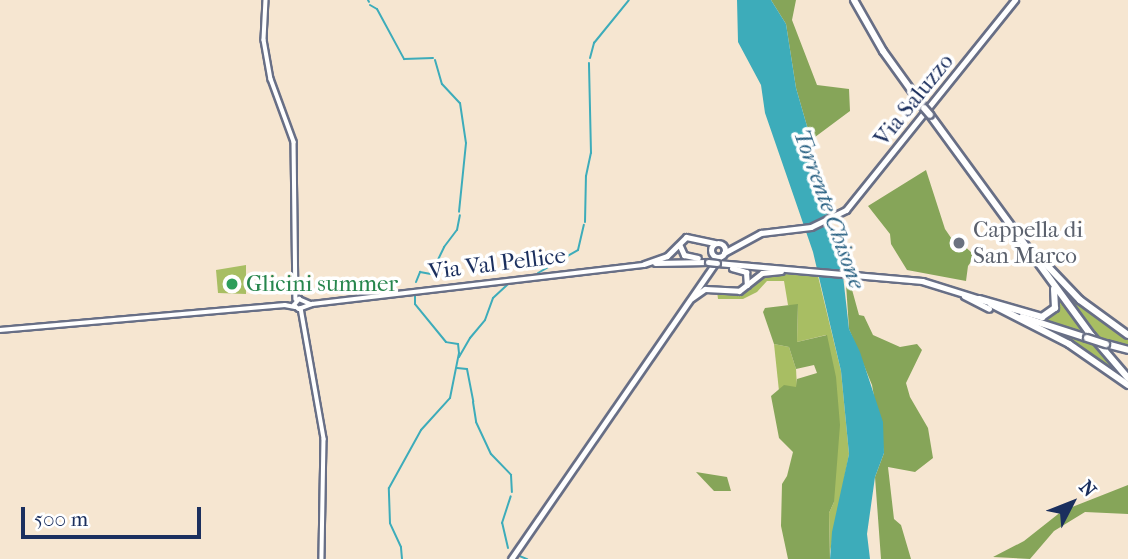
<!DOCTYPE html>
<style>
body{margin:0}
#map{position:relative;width:1128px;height:559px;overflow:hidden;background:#f6e6d1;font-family:"IM FELL French Canon",serif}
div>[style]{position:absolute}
.green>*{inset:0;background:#a8be63}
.forest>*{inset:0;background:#86a559}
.water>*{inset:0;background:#3dacba}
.stream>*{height:2px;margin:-1px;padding:0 1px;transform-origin:1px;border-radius:1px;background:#3dacba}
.roads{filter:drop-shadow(2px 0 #686f86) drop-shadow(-2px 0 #686f86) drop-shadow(0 2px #686f86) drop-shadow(0 -2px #686f86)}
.tertiary>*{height:3.5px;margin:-1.75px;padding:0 1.75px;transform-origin:1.75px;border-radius:1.75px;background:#fff}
.secondary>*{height:4.5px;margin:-2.25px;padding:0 2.25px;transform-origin:2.25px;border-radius:2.25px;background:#fff}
.primary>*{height:5px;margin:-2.5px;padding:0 2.5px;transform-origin:2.5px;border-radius:2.5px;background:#fff}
.primary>.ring{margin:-2.5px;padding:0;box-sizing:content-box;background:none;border:5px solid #fff;border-radius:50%}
.trunk>*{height:6px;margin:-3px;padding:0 3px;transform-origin:3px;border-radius:3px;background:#fff}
.bridges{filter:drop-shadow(2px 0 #686f86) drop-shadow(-2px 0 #686f86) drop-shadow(0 2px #686f86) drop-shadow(0 -2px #686f86)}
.primary-bridge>*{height:5px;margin:-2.5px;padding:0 2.5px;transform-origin:2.5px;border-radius:2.5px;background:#fff}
.trunk-bridge>*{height:6px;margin:-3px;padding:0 3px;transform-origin:3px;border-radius:3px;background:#fff}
.dots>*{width:19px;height:19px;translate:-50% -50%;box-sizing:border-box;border:4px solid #fff;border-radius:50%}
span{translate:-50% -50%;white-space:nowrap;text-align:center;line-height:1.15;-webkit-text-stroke:7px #fff;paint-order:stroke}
.street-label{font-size:23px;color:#1b2f5e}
.worship-label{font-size:23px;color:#5b616d}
.left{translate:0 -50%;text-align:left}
.leisure-label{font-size:23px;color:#27864d}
.water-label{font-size:24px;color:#296183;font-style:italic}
.north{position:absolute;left:1037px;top:468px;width:70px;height:70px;-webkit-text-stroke:5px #fff;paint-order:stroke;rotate:48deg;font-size:19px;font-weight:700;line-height:28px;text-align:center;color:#1b2f5e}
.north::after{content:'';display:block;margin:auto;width:24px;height:32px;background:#1b2f5e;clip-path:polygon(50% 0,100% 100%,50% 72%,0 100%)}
.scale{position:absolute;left:21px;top:507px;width:180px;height:32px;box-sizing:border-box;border:4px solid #1b2f5e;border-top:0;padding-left:9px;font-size:21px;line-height:24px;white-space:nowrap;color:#1b2f5e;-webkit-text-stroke:5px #fff;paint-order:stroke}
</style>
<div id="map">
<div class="green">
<div style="clip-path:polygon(246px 265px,246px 294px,218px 293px,216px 270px)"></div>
<div style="clip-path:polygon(770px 273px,818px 276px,841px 371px,849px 454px,830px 552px,829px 513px,834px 502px,826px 335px,797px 342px,798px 305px,788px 305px,784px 281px,767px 281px,757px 292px,743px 299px,718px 299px,717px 291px,742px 293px,761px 276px)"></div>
<div style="clip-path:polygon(1054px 277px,1098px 317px,1128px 337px,1128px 346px,1101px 339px)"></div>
<div style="clip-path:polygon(1057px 291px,1089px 335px,1031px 317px,1052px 316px,1058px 308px)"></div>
<div style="clip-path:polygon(1037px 325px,1094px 344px,1122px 376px,1091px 355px)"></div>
<div style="clip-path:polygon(774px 344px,789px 347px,796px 369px,797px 387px,779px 391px)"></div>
</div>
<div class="forest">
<div style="clip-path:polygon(771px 0,796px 0,792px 20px,817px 85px,849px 89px,850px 111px,811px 140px,796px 88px,786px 24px)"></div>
<div style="clip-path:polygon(926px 170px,945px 229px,958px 248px,963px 245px,971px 252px,973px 259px,968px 266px,966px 281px,907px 270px,891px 244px,890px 234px,868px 206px)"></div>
<div style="clip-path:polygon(846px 284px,851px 286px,859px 315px,864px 316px,873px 335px,900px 347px,917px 344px,922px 350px,906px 383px,910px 397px,928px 428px,933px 458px,915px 472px,888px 467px,894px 519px,901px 525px,911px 559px,881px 559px,875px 477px,884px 453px,872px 385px,849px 329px)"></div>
<div style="clip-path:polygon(798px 304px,797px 342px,827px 335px,836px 377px,840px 425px,834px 502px,829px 513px,830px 559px,788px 559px,781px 526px,782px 484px,787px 476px,793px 452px,779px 438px,771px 396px,784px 385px,796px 387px,797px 379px,817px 373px,814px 365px,796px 369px,789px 347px,774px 344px,763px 312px,765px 308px)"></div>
<div style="clip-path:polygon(696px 472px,727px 477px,731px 491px,714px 491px)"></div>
<div style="clip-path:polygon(1128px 485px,1128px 514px,1085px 512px,1054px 531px,1030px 559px,993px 557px,1024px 541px,1062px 511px)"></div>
</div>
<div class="water">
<div style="clip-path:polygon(737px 0,771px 0,786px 24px,796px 88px,811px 140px,817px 180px,841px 258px,849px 329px,860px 352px,883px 422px,884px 453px,875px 477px,867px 534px,870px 559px,830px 559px,832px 532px,849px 454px,841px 371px,813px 252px,765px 113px,761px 85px,738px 42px)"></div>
</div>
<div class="stream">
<div style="left:368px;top:0;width:2px;rotate:63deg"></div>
<div style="left:370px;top:5px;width:8px;rotate:30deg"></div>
<div style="left:377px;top:9px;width:57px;rotate:61.6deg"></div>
<div style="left:404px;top:59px;width:29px;rotate:-2deg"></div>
<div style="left:590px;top:58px;width:16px;rotate:-75deg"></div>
<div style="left:594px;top:43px;width:55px;rotate:-50.9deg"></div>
<div style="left:435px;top:60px;width:25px;rotate:74deg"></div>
<div style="left:442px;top:84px;width:26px;rotate:47deg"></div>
<div style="left:460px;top:103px;width:40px;rotate:81.5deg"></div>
<div style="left:466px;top:143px;width:69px;rotate:95.8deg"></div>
<div style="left:585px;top:222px;width:46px;rotate:-88.8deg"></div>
<div style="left:586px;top:176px;width:24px;rotate:-78deg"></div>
<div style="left:591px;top:153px;width:90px;rotate:-91.3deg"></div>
<div style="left:538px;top:273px;width:46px;rotate:-29.9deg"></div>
<div style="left:578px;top:250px;width:26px;rotate:-77deg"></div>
<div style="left:416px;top:282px;width:11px;rotate:-68deg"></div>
<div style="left:420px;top:272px;width:11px;rotate:10deg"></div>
<div style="left:431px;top:274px;width:30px;rotate:-64deg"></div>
<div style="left:444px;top:247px;width:21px;rotate:-53deg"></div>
<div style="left:457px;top:230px;width:15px;rotate:-79deg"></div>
<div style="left:459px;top:357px;width:22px;rotate:-60deg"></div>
<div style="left:470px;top:338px;width:23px;rotate:-50deg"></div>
<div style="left:485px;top:320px;width:23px;rotate:-70deg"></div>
<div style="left:493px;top:298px;width:21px;rotate:-43deg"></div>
<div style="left:457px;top:368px;width:10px;rotate:6deg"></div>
<div style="left:467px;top:369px;width:33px;rotate:79deg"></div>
<div style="left:473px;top:402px;width:20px;rotate:81deg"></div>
<div style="left:476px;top:422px;width:35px;rotate:65deg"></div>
<div style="left:491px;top:454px;width:29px;rotate:46deg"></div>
<div style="left:511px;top:475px;width:17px;rotate:87deg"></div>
<div style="left:508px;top:548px;width:26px;rotate:-103deg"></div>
<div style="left:502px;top:523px;width:28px;rotate:-72deg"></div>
<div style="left:517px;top:555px;width:11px;rotate:22deg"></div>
<div style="left:402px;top:559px;width:12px;rotate:-95deg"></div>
<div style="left:401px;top:547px;width:26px;rotate:-115deg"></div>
<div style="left:390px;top:523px;width:35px;rotate:-92deg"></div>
<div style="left:389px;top:488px;width:66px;rotate:-61.1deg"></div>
<div style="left:421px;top:430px;width:43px;rotate:-47.8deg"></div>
<div style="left:450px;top:398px;width:46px;rotate:-78.7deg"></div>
<div style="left:459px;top:353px;width:9px;rotate:-96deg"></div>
<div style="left:458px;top:344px;width:12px;rotate:-171deg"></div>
<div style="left:446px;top:342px;width:49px;rotate:-129.2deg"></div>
<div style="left:415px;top:304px;width:9px;rotate:-90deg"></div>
</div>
<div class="roads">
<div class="tertiary">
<div style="left:266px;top:0;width:40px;rotate:92.9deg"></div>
<div style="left:264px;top:40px;width:40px;rotate:80deg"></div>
<div style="left:271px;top:79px;width:67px;rotate:69.9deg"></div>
<div style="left:294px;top:142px;width:157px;rotate:89.3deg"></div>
<div style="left:294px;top:305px;width:6px;rotate:39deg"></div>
<div style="left:299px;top:309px;width:14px;rotate:-21deg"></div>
<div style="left:312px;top:304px;width:333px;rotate:-6.7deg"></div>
<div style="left:294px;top:305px;width:8px;rotate:-50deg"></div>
<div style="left:299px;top:299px;width:13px;rotate:23deg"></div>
<div style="left:301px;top:308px;width:133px;rotate:80deg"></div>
<div style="left:324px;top:439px;width:120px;rotate:91deg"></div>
<div style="left:0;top:330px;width:286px;rotate:-5deg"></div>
<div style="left:285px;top:305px;width:10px;rotate:11deg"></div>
</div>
<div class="secondary">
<div style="left:724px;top:253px;width:42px;rotate:-28.4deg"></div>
<div style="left:761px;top:233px;width:50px;rotate:-6.8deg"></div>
<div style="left:811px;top:227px;width:39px;rotate:-26deg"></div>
<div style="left:846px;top:210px;width:270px;rotate:-51.2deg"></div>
</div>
<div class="primary">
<div class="ring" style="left:711px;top:243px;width:9px;height:9px"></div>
<div style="left:680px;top:246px;width:10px;rotate:66deg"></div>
<div style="left:684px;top:255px;width:14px;rotate:12deg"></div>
<div style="left:655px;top:263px;width:53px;rotate:-1.1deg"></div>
<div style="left:717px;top:263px;width:206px;rotate:5deg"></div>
<div style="left:922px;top:281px;width:61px;rotate:17.2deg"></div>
<div style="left:644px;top:264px;width:24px;rotate:-19deg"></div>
<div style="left:667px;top:256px;width:27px;rotate:-45deg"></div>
<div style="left:686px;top:237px;width:29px;rotate:12deg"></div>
<div style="left:732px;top:268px;width:15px;rotate:16deg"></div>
<div style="left:746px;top:272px;width:13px;rotate:86deg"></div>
<div style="left:964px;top:296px;width:28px;rotate:27deg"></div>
<div style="left:692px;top:298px;width:16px;rotate:-35deg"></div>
<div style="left:705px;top:289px;width:34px;rotate:3deg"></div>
<div style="left:739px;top:291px;width:29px;rotate:-38deg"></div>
<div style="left:762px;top:273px;width:19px;rotate:-6deg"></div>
<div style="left:511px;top:559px;width:367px;rotate:-55.4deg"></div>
</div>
<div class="trunk">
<div style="left:854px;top:0;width:59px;rotate:60.4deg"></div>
<div style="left:883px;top:51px;width:70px;rotate:54.3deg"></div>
<div style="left:930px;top:115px;width:274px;rotate:53.8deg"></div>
<div style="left:1092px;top:336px;width:55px;rotate:49.4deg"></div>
<div style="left:1038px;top:256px;width:61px;rotate:46.3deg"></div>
<div style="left:1080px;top:300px;width:59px;rotate:36.1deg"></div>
<div style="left:979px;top:299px;width:66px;rotate:15.9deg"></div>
<div style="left:1042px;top:317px;width:16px;rotate:-35deg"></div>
<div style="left:1055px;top:308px;width:19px;rotate:-93deg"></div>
<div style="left:991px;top:304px;width:88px;rotate:27.1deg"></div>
<div style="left:1069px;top:344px;width:72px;rotate:34.8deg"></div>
<div style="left:1022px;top:317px;width:68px;rotate:17.9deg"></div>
<div style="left:1106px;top:344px;width:23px;rotate:15deg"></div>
</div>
</div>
<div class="bridges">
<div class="primary-bridge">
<div style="left:708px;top:262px;width:9px;rotate:6deg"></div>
</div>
<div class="trunk-bridge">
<div style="left:924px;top:108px;width:9px;rotate:49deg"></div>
<div style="left:1087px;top:338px;width:20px;rotate:18deg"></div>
</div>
</div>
<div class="dots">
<div style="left:959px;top:243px;background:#6b7280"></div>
<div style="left:232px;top:284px;background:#2e9e5b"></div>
</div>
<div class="street-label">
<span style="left:914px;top:100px;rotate:-51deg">Via Saluzzo</span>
<span style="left:497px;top:264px;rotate:-7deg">Via Val Pellice</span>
</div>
<div class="worship-label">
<span class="left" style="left:973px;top:243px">Cappella di<br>San Marco</span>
</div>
<div class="leisure-label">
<span class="left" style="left:246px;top:284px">Glicini summer</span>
</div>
<div class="water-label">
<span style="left:829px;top:209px;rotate:70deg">Torrente Chisone</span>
</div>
<div class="north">N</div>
<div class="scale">500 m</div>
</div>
